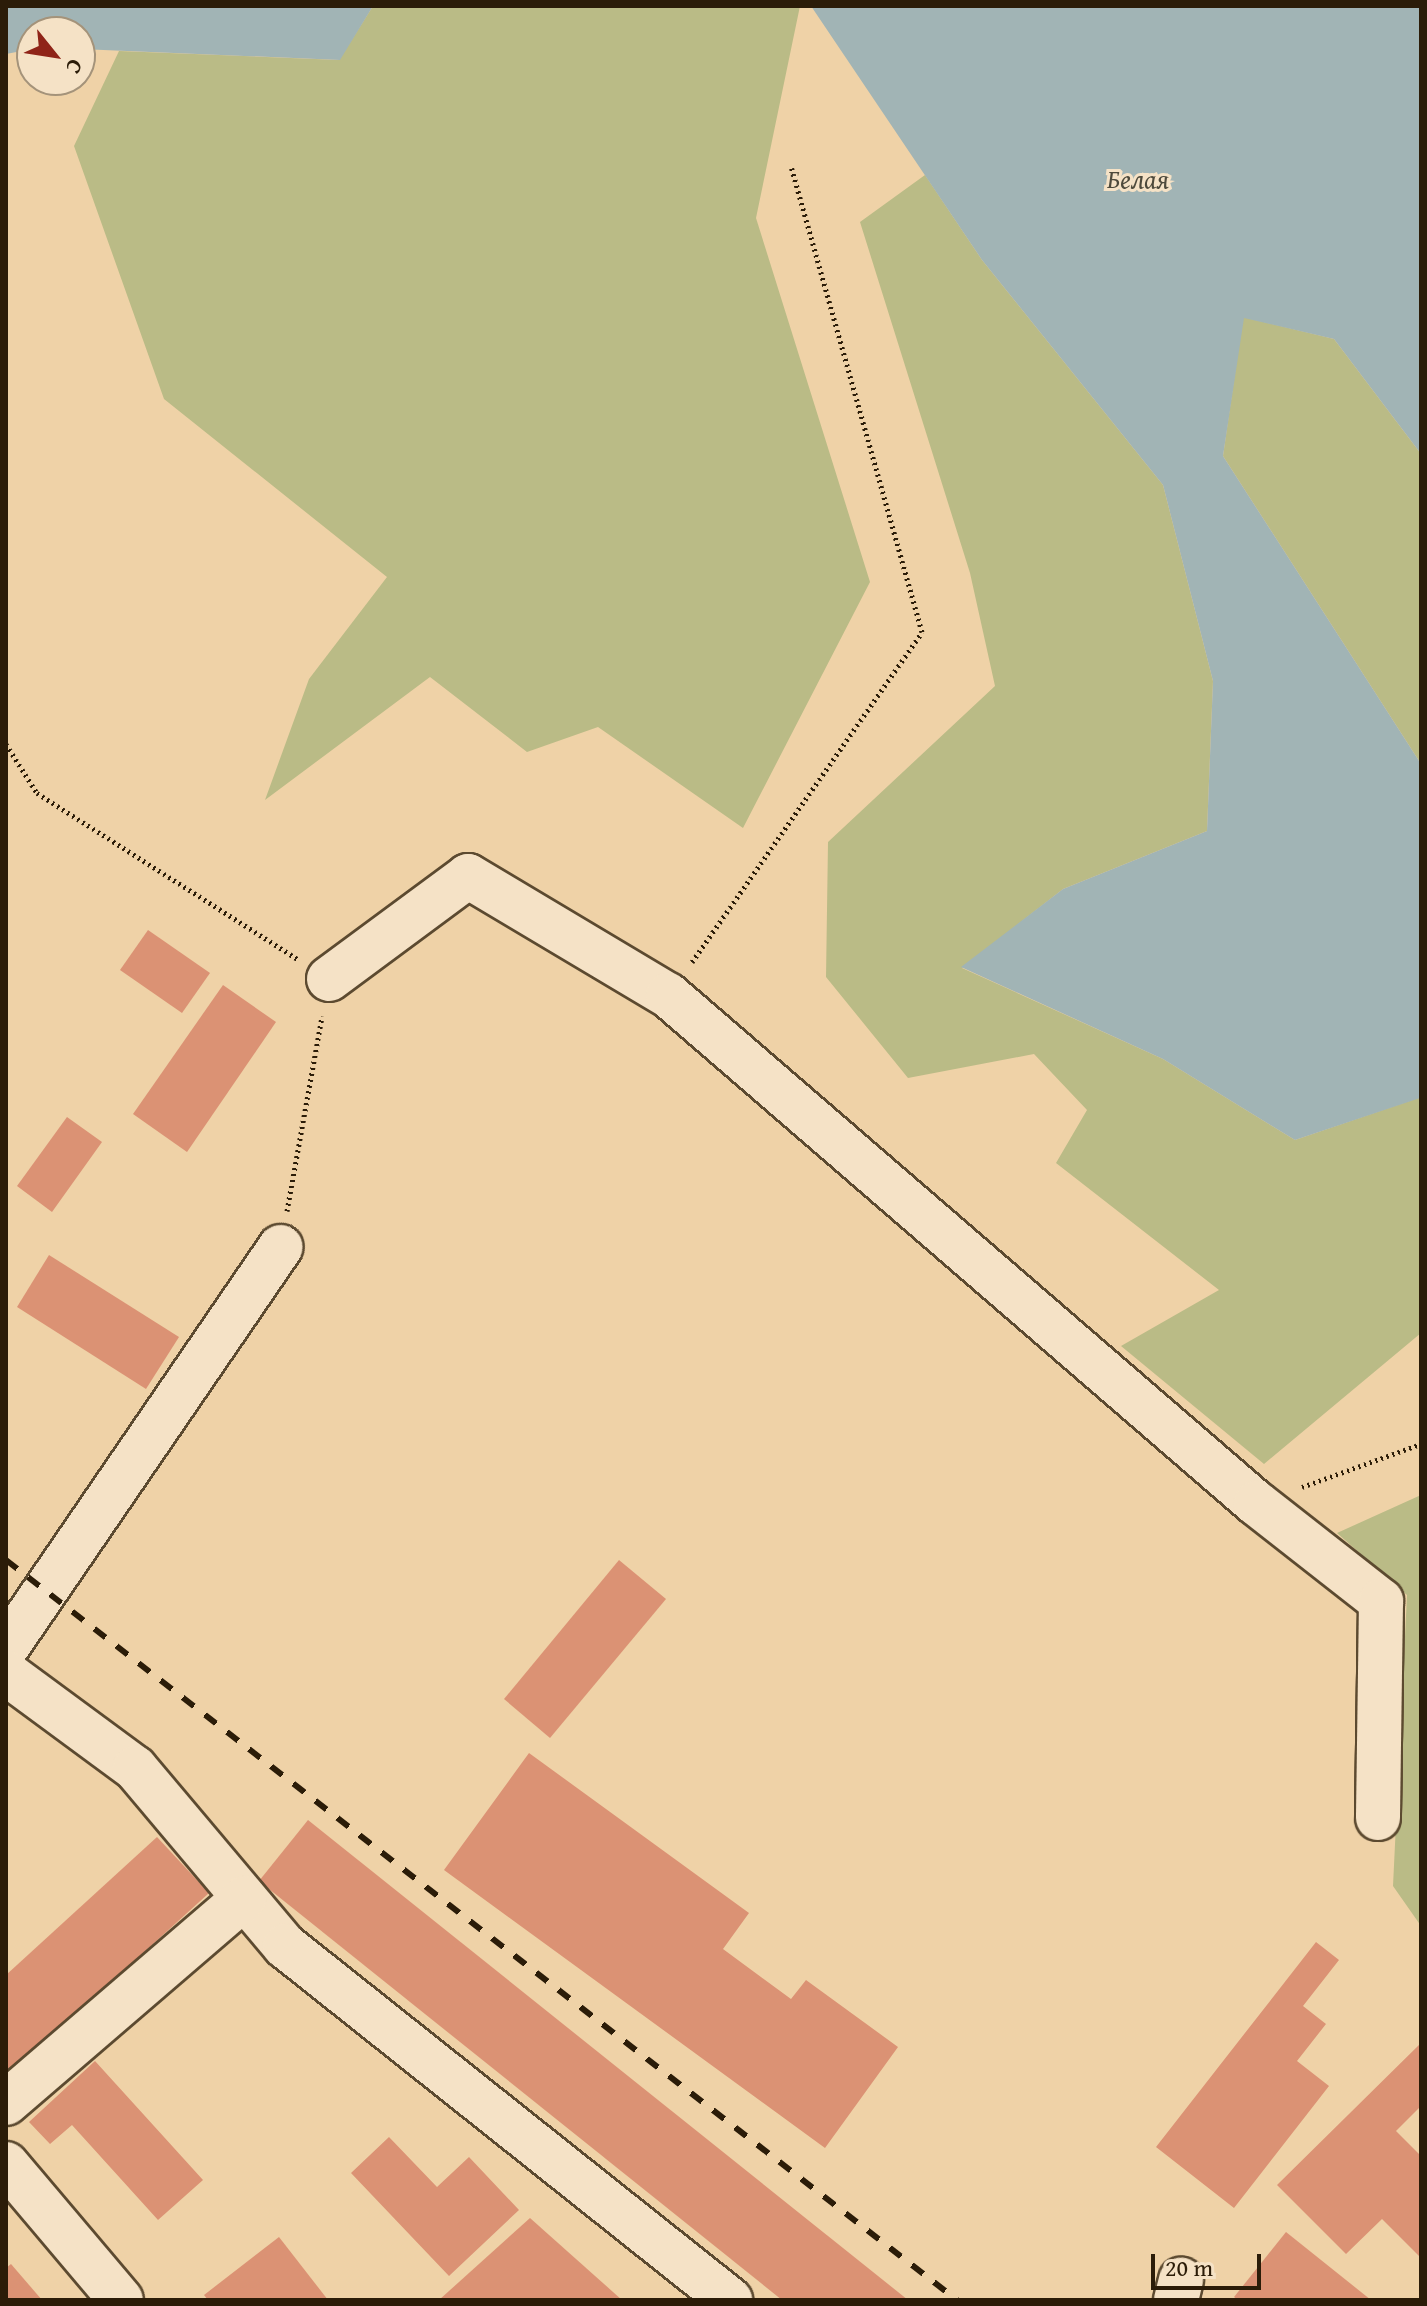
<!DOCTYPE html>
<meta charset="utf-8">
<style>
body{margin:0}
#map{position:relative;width:1427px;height:2306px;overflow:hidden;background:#efd2a7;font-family:"Gentium Book Plus",serif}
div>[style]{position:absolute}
.green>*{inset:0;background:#babb86}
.water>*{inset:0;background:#a1b4b5}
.building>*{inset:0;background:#db9274}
.path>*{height:5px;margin-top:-2.5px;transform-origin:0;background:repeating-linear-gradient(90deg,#2b1c08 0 2px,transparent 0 6px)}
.roads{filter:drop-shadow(2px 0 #5c4a30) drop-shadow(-2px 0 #5c4a30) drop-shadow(0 2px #5c4a30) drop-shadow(0 -2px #5c4a30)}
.minor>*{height:44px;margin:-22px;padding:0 22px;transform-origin:22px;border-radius:22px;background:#f5e2c6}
.rail>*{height:6px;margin-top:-3px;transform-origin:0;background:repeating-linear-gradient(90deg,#2b1c08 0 14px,transparent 0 28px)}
span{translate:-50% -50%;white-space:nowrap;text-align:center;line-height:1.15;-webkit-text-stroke:6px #f5e2c6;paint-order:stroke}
.water-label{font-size:26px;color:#4e4a3c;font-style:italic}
.frame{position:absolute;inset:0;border:8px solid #2b1c08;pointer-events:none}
.north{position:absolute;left:16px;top:16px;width:80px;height:80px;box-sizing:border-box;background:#f5e2c6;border:2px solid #a4937a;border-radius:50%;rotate:120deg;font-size:22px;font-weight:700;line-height:32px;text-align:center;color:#2b1c08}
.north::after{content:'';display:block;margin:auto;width:28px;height:36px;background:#8f2418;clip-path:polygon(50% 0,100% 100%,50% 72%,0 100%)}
.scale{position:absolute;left:1151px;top:2254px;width:110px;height:36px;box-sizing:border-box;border:4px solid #2b1c08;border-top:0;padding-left:10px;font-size:24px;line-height:28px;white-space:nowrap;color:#2b1c08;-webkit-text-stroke:6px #f5e2c6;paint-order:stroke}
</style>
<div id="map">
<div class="green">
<div style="clip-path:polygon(373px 6px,800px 6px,756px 218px,870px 582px,743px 828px,598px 727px,527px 752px,430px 677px,265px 800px,309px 679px,387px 577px,164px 399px,74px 146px,119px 51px,339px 60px)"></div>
<div style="clip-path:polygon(925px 175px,982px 260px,1163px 485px,1213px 681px,1207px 831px,1063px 889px,962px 968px,1163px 1059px,1295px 1140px,1421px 1097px,1421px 1333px,1264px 1464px,1121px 1346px,1219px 1290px,1056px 1163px,1087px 1110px,1034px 1054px,908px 1078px,826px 977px,828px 842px,995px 686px,970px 573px,860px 222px)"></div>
<div style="clip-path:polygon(1243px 317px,1334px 339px,1421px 454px,1421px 764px,1223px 456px)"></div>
<div style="clip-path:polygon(1421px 1495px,1421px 1926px,1393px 1886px,1407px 1595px,1337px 1533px)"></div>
</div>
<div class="water">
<div style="clip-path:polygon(6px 6px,373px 6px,340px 60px,80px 49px,80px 32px,32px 32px,32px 49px,6px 54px)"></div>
<div style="clip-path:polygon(811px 6px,1421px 6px,1421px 454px,1334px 339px,1244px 318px,1223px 456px,1421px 764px,1420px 1098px,1295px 1140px,1163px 1059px,961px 967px,1063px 889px,1207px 831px,1213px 681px,1163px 485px,982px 260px)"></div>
</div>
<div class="building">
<div style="clip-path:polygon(148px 930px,210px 973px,182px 1013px,120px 970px)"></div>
<div style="clip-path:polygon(223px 985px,276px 1022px,187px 1152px,133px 1114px)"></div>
<div style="clip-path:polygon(67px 1117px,102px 1142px,52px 1212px,17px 1186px)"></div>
<div style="clip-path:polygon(49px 1255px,179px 1337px,146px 1389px,17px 1307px)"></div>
<div style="clip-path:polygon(619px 1560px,666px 1599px,550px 1738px,504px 1699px)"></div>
<div style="clip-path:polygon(529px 1753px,749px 1913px,723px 1949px,791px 1999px,806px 1980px,898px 2047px,825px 2148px,444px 1870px)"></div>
<div style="clip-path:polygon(308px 1820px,908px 2300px,782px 2300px,259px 1881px)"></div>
<div style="clip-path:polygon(157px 1837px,209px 1893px,6px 2078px,6px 1975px)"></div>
<div style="clip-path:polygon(1316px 1942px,1339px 1960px,1303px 2006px,1326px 2024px,1297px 2061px,1329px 2086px,1234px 2208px,1156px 2147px)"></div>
<div style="clip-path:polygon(1421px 2043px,1421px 2106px,1396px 2131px,1421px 2156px,1421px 2258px,1382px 2219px,1346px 2254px,1277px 2185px)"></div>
<div style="clip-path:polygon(95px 2061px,203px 2180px,158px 2220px,72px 2125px,50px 2144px,29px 2122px)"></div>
<div style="clip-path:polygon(389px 2137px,437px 2187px,469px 2157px,519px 2210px,449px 2276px,351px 2173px)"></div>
<div style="clip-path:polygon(530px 2218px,622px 2300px,439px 2300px)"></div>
<div style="clip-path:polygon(1286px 2232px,1371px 2300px,1238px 2300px,1234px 2297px)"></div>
<div style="clip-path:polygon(279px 2237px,328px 2300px,208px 2300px,204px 2295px)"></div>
<div style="clip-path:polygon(11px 2264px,42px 2300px,6px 2300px,6px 2268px)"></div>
</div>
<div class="path">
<div style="left:6px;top:744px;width:58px;rotate:57.7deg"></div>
<div style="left:37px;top:793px;width:309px;rotate:32.5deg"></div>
<div style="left:692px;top:962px;width:402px;rotate:-55.1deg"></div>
<div style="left:922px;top:632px;width:482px;rotate:-105.7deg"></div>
<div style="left:287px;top:1211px;width:198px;rotate:-79.8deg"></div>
<div style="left:1302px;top:1487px;width:127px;rotate:-19.9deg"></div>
</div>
<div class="roads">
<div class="minor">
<div style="left:329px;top:979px;width:173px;rotate:-36.5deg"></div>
<div style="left:468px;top:876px;width:233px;rotate:30.8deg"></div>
<div style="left:668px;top:995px;width:777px;rotate:40.83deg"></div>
<div style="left:1256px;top:1503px;width:159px;rotate:38.1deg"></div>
<div style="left:1381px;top:1601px;width:217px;rotate:90.8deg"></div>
<div style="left:6px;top:1648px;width:486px;rotate:-55.6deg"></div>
<div style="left:6px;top:1673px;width:160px;rotate:36.4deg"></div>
<div style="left:135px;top:1768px;width:233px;rotate:49.9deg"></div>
<div style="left:285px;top:1946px;width:569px;rotate:38.5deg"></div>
<div style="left:6px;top:2103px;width:314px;rotate:-40.7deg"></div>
<div style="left:6px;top:2164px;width:178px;rotate:49.8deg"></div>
<div style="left:1176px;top:2300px;width:21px;rotate:-76deg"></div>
</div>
</div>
<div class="rail">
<div style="left:6px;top:1560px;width:1205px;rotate:37.89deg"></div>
</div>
<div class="water-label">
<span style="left:1138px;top:179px">Белая</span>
</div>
<div class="frame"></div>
<div class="north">С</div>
<div class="scale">20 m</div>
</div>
